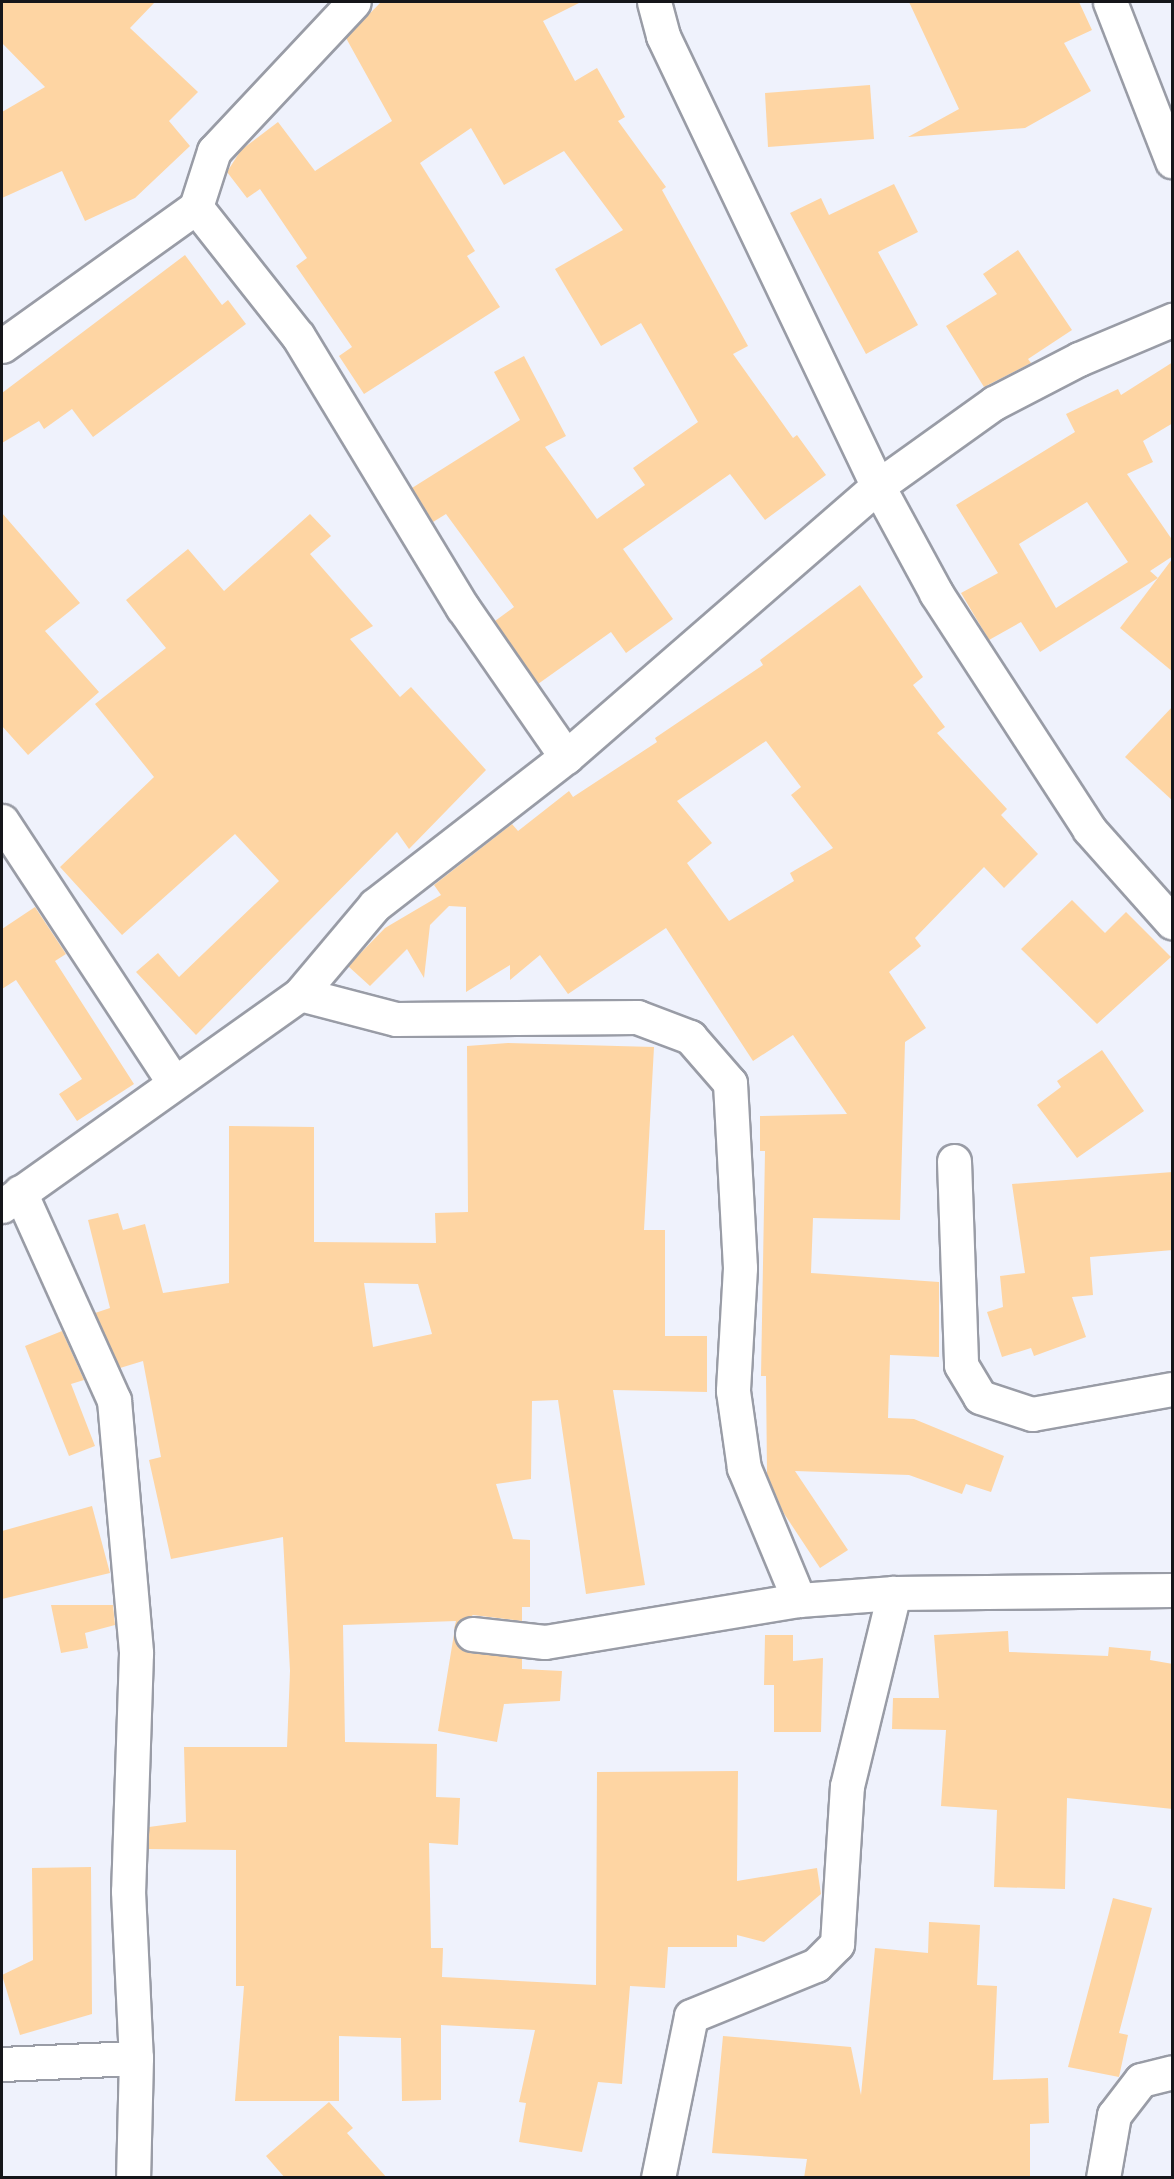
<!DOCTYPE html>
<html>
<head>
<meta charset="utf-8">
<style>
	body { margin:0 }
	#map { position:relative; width:1174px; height:2179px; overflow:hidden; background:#eff2fc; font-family:"DejaVu Sans",sans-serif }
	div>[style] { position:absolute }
	.building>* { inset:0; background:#fed5a3 }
	.roads { filter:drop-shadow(2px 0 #999ca6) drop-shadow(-2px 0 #999ca6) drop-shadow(0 2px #999ca6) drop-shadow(0 -2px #999ca6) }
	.minor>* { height:33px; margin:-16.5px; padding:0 16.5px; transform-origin:16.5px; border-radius:16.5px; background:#fff }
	span { translate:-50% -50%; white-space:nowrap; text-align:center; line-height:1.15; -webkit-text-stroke:4.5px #fff; paint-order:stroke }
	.frame { position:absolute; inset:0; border:3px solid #15161a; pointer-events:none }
</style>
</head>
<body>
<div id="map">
	<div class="building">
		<div style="clip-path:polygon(2px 2px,155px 2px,130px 28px,198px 92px,169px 121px,190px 146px,135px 198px,85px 221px,62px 171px,2px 198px,2px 112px,45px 87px,2px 43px)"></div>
		<div style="clip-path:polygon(381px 2px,581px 2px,543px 21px,575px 81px,597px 68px,625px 117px,618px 121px,666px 187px,662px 190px,748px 346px,733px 354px,793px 438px,797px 435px,826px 475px,765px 520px,730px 474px,623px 549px,673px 619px,626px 653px,611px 632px,538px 684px,495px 621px,514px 607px,446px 514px,433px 522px,412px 488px,520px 420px,494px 372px,524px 356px,566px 436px,545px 447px,597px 519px,645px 485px,633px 468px,698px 422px,641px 323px,601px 346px,555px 269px,623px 230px,564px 151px,504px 185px,471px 128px,420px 163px,475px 251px,467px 256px,500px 307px,364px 394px,339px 356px,352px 347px,296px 266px,307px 258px,260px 189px,247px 198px,227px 172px,241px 150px,278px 122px,315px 171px,392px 121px,346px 38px)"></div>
		<div style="clip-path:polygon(909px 2px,1079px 2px,1092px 30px,1064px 43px,1091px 91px,1025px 128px,908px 137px,959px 109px)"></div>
		<div style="clip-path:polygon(870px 85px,874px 139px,768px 147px,765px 93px)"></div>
		<div style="clip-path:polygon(894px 184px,918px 232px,878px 252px,918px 325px,866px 354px,790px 213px,821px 198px,829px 215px)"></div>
		<div style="clip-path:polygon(1018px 250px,1072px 330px,1028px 359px,1031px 363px,984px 387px,946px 326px,997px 294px,983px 274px)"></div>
		<div style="clip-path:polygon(185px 255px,222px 305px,228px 300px,246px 324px,93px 437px,72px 409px,44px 429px,39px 421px,2px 443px,2px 393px)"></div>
		<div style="clip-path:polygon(evenodd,1173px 362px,1173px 423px,1143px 441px,1153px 462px,1127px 474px,1173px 541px,1173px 556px,1150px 571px,1158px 578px,1040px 652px,1021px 622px,989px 640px,961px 593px,998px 573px,956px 505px,1075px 432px,1066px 414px,1118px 389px,1121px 395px,1173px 362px,1087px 502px,1128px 562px,1056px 608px,1019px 544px,1087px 502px)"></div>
		<div style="clip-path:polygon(2px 513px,80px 603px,45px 631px,99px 692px,28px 755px,2px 726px)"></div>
		<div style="clip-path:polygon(310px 514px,331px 536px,310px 554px,373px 626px,350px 639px,400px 697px,411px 687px,486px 770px,409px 849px,397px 832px,196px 1035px,136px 972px,158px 953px,179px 977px,279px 881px,235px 834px,122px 935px,60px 867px,154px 777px,95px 704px,166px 648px,126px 600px,188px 549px,224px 591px)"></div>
		<div style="clip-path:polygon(1173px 558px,1173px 672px,1120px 628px)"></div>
		<div style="clip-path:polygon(evenodd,860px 585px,923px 677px,913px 685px,945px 727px,937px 733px,1007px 809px,1001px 815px,1038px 854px,1004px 888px,984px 867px,915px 938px,921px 946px,889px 972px,926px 1028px,905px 1042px,900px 1220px,813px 1218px,811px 1273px,939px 1282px,939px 1357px,890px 1355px,888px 1418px,914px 1419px,1004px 1456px,991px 1492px,966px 1484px,962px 1494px,909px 1475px,795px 1471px,848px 1550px,820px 1568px,783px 1512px,767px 1474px,766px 1376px,761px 1376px,765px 1151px,760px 1151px,760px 1116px,847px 1114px,793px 1035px,753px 1061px,666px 928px,568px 994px,540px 955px,510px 980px,510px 965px,466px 992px,466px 907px,449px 906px,430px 925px,424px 978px,407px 949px,370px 986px,348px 966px,385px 928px,441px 895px,434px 885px,512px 824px,518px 831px,569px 791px,573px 797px,657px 742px,655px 738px,763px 665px,760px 660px,860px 585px,766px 741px,801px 787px,791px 795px,833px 848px,790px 873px,794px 881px,729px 921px,687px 863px,712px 843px,677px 801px,766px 741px)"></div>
		<div style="clip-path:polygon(1173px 706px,1173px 801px,1125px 757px)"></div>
		<div style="clip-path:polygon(1072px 900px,1105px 933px,1126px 912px,1171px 957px,1097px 1024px,1021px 949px)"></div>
		<div style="clip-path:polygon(35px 907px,66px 954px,55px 961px,134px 1084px,77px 1121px,59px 1094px,82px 1079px,16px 980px,2px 989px,2px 929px)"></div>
		<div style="clip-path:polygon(evenodd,508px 1043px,654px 1047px,644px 1230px,665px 1230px,665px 1336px,707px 1336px,707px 1392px,613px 1390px,645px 1585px,586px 1594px,558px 1400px,532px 1401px,531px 1479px,496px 1484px,513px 1539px,530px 1540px,530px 1607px,522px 1607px,522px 1621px,473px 1615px,454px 1629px,456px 1621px,343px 1625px,345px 1742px,437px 1744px,436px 1797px,460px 1798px,458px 1845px,429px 1843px,431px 1948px,443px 1948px,442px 1977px,596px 1985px,597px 1772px,738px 1771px,737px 1881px,817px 1868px,821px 1894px,764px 1942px,737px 1935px,737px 1947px,668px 1947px,665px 1988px,630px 1986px,622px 2084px,598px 2082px,582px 2152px,519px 2142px,526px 2103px,519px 2102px,535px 2030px,441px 2025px,441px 2100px,402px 2101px,401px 2038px,339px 2036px,339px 2101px,235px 2101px,244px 1986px,236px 1986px,236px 1850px,148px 1849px,149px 1827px,186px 1822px,184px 1747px,287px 1747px,290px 1671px,283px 1537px,171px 1559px,149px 1460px,161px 1457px,143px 1361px,120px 1368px,95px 1313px,110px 1308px,88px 1220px,118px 1213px,123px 1230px,145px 1224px,163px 1293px,229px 1283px,229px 1126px,314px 1127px,314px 1242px,436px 1243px,435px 1213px,468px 1212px,467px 1046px,508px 1043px,364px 1283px,418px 1284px,432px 1334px,373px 1347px,364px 1283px)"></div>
		<div style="clip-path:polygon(1102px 1050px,1144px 1111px,1077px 1158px,1037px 1105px,1061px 1087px,1057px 1081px)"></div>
		<div style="clip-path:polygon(1173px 1172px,1173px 1250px,1090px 1257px,1093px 1295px,1072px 1297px,1086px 1337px,1034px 1356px,1031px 1348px,1002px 1357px,987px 1312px,1003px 1307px,1000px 1276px,1025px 1273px,1012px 1184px)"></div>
		<div style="clip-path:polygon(62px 1331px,84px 1380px,71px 1384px,95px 1446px,69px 1456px,25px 1346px)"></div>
		<div style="clip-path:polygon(92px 1506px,110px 1573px,2px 1599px,2px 1531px)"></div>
		<div style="clip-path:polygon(51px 1605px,113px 1605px,115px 1625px,85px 1633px,88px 1648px,61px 1653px)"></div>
		<div style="clip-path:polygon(1008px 1631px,1009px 1652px,1108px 1656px,1109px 1647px,1151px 1651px,1150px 1660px,1173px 1664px,1173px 1809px,1067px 1798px,1065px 1889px,994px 1887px,997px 1810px,941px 1806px,946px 1730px,892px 1729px,893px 1698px,939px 1698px,934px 1635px)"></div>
		<div style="clip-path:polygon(454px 1634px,460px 1649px,469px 1653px,522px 1658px,522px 1669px,562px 1671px,560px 1701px,504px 1704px,497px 1742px,438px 1731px)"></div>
		<div style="clip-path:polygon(765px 1635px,793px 1635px,793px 1661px,823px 1658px,821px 1732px,774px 1732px,774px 1685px,764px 1685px)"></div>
		<div style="clip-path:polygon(91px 1867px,92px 2014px,20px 2035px,2px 1975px,33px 1960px,32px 1868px)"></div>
		<div style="clip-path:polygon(1113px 1898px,1152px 1908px,1119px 2033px,1128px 2035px,1119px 2077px,1068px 2067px)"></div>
		<div style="clip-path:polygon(929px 1922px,980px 1925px,977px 1985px,997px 1986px,993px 2080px,1048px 2078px,1049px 2123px,1030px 2124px,1030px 2178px,804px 2178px,807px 2159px,712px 2153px,723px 2036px,851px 2047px,861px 2095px,875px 1948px,928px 1953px)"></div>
		<div style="clip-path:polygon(329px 2102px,353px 2128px,347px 2133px,387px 2178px,285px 2178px,266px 2156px)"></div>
	</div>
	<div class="roads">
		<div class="minor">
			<div style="left:654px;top:2px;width:35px;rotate:75deg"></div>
			<div style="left:663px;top:36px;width:499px;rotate:64.5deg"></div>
			<div style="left:878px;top:486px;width:122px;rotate:61.5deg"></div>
			<div style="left:936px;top:593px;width:281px;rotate:57deg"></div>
			<div style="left:1089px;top:829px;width:125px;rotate:48.3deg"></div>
			<div style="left:1110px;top:2px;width:171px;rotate:68.7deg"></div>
			<div style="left:196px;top:207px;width:164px;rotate:51.7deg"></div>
			<div style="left:298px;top:336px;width:318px;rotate:58.8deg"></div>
			<div style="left:463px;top:608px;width:181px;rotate:55.3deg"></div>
			<div style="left:2px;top:346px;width:239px;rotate:-35.6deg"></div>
			<div style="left:196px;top:207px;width:59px;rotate:-72.2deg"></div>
			<div style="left:214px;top:151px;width:204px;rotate:-46.8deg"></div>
			<div style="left:2px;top:821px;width:313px;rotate:56.7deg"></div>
			<div style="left:300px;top:994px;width:99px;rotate:14.6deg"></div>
			<div style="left:396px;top:1019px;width:241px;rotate:-0.5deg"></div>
			<div style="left:637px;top:1017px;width:57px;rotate:20.7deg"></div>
			<div style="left:690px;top:1037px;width:61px;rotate:49deg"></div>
			<div style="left:730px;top:1083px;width:185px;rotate:86.9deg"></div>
			<div style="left:740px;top:1268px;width:123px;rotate:93.3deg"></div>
			<div style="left:733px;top:1391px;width:78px;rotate:81.9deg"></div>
			<div style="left:744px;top:1468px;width:143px;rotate:67.4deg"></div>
			<div style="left:799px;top:1600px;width:95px;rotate:-4.2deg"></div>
			<div style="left:894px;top:1593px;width:278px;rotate:-0.6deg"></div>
			<div style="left:954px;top:1161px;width:204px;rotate:88deg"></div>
			<div style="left:961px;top:1365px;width:37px;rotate:59deg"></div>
			<div style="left:980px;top:1397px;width:55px;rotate:18.1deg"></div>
			<div style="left:1032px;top:1414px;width:142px;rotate:-10.1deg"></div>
			<div style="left:20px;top:1192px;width:228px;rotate:65.7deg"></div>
			<div style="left:114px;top:1400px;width:254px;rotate:85deg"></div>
			<div style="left:136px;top:1653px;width:238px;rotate:91.9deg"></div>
			<div style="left:128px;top:1891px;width:167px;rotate:87.3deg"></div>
			<div style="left:136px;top:2058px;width:120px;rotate:91.4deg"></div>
			<div style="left:2px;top:1206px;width:366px;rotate:-35.4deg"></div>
			<div style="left:300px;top:994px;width:116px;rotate:-49.9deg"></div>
			<div style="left:375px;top:905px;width:242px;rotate:-37.8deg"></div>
			<div style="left:566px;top:757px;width:413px;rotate:-41deg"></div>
			<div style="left:878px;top:486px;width:143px;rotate:-35.6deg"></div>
			<div style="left:994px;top:403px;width:96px;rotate:-27.4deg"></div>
			<div style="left:1079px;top:359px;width:101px;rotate:-22.8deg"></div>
			<div style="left:472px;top:1634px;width:73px;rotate:6.3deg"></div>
			<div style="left:545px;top:1642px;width:257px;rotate:-9.4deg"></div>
			<div style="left:2px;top:2064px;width:134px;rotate:-2.6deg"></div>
			<div style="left:658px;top:2178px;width:165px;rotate:-78.5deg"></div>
			<div style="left:691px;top:2016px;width:135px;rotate:-22.2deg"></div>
			<div style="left:816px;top:1965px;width:30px;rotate:-45deg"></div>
			<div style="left:837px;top:1944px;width:158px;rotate:-86.4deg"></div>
			<div style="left:847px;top:1786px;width:199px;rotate:-76.3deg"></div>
			<div style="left:1103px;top:2178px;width:64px;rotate:-80.1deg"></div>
			<div style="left:1114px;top:2115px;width:44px;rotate:-52.4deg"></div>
			<div style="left:1141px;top:2080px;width:32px;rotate:-14deg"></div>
		</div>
	</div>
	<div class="frame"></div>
</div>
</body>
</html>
